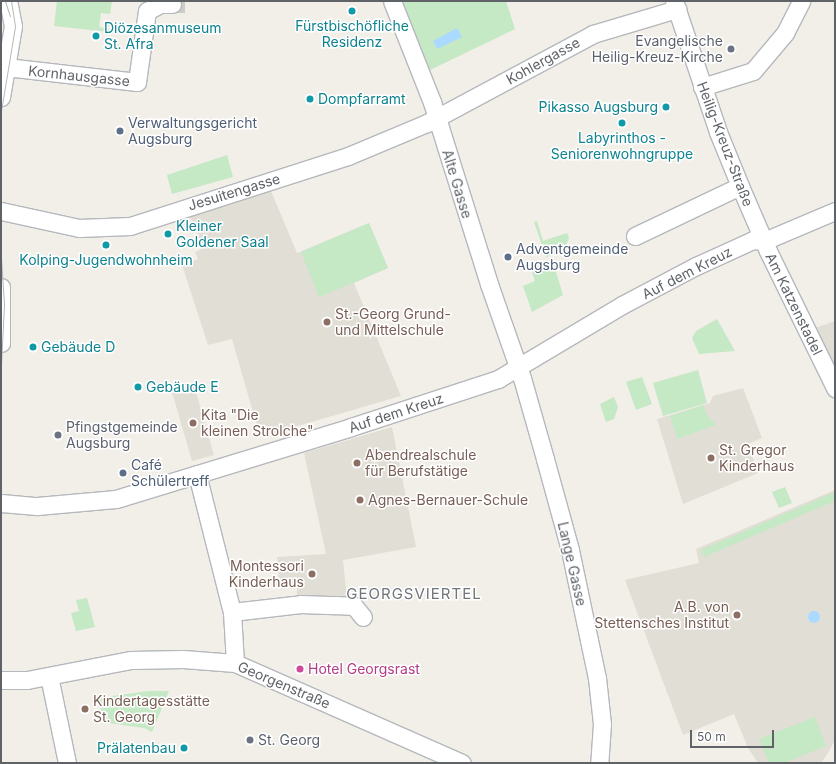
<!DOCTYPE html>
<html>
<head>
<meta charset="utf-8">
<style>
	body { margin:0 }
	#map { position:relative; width:836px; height:764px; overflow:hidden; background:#f1efe8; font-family:Inter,sans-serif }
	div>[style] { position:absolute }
	.education>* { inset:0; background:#e1ded6 }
	.green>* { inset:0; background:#c5e8c5 }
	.water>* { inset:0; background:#aadaff }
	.round { border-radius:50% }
	.minor-tunnel>* { height:17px; margin-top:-8.5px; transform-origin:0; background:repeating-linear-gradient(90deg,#ccccc8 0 17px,transparent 0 25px) }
	.roads { filter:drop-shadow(1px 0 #b5b8bc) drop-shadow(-1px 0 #b5b8bc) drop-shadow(0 1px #b5b8bc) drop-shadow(0 -1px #b5b8bc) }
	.minor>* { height:17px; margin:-8.5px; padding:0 8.5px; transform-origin:8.5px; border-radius:8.5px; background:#fff }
	.tram>* { height:1px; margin:-0.5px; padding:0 0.5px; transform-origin:0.5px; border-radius:0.5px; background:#b6b7b8 }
	.dots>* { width:11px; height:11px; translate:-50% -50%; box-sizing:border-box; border:2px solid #fff; border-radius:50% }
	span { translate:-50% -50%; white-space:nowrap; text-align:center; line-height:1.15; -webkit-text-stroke:3px #fff; paint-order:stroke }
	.culture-label { font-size:14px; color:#0d838f }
	.left { translate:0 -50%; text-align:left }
	.right { translate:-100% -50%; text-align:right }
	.worship-label { font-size:14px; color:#5b616d }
	.street-label { font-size:14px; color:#5f6368 }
	.service-label { font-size:14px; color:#4e5e75 }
	.education-label { font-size:14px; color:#785e54 }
	.hotel-label { font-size:14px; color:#b23c85 }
	.neighbourhood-label { font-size:15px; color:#70757a; letter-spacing:1px }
	.frame { position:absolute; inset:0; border:2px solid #5f6368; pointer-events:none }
	.scale { position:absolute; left:690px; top:730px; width:84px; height:18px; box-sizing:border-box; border:2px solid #5f6368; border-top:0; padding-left:5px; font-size:12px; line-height:14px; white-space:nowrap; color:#5f6368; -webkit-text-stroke:3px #fff; paint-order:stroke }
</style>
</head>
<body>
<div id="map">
	<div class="education">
		<div style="clip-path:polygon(271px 191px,297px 253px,369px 223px,388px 268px,354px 283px,401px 396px,260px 437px,232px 339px,208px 345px,182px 265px,198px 259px,195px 252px,204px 248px,190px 217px)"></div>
		<div style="clip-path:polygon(835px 321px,835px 376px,815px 328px)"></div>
		<div style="clip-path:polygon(194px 385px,214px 455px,192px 461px,172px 392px)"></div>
		<div style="clip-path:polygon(743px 388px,762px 438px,748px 444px,758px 473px,683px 504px,657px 419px,710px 403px,713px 396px)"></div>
		<div style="clip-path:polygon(392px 427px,416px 547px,343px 560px,347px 600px,297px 598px,297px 588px,280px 589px,277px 557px,326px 554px,304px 453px)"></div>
		<div style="clip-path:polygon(835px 490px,835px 740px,828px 753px,821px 763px,758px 763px,748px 748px,734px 714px,683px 735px,625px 580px,699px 563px,696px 549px)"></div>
	</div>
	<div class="green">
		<div style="clip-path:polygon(57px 1px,112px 1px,110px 14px,101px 13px,99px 27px,109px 29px,109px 32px,54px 26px)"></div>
		<div style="clip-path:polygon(400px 1px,506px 1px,515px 29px,430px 70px)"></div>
		<div style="clip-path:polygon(227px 155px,233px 177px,172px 194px,167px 175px)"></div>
		<div style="clip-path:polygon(537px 221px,543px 241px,567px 233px,569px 238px,563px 252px,546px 257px,534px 222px)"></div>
		<div style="clip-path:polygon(369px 223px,388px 268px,319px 297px,301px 252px)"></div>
		<div style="clip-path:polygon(553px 262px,563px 295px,532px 312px,523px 286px,535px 281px,531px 269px)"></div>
		<div style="clip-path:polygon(717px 319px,735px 351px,699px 354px,692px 338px,696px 331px)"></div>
		<div style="clip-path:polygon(698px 370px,707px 403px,663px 416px,653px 383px)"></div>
		<div style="clip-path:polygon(642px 377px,652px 404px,636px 410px,626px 382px)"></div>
		<div style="clip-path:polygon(614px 397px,618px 407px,614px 419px,606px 422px,600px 404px)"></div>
		<div style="clip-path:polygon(703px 405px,707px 415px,716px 425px,677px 439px,670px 416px)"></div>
		<div style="clip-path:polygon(785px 487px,792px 503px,779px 508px,772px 492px)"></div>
		<div style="clip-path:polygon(835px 492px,835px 501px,704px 557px,701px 550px)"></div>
		<div style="clip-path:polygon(87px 598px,95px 627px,76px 631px,71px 613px,79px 611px,76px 600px)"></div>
		<div style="clip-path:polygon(148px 691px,169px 691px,152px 732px,144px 728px,109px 723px,107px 713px,101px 711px,98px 698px)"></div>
		<div style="clip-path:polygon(815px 717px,826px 746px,784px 763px,769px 763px,759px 739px)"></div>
	</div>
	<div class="water">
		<div style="clip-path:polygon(457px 28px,462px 37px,437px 49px,433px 41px)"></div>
		<div class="round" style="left:808px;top:611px;width:12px;height:12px"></div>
	</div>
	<div class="minor-tunnel">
		<div style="left:172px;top:4px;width:13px"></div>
	</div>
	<div class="roads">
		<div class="minor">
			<div style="left:392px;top:1px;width:109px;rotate:68.4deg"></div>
			<div style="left:432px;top:102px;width:191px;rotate:72.6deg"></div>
			<div style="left:489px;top:284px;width:100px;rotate:70.7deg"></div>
			<div style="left:522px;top:378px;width:84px;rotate:74.1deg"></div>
			<div style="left:545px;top:459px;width:94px;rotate:74.6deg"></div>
			<div style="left:570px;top:550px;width:131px;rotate:78.1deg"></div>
			<div style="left:597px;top:678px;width:46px;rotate:83.8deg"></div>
			<div style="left:602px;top:724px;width:39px;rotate:94deg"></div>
			<div style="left:674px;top:1px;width:138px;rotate:71.4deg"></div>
			<div style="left:718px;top:132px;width:58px;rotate:67.8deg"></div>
			<div style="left:740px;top:186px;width:71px;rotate:66.7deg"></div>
			<div style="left:768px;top:251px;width:153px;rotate:63.9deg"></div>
			<div style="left:6px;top:67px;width:132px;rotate:6.5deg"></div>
			<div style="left:137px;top:82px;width:72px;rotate:-82deg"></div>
			<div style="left:147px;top:11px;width:15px;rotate:-28deg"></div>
			<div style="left:160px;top:4px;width:12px"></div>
			<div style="left:702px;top:87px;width:53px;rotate:-17.4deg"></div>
			<div style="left:753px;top:71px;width:50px;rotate:-49.9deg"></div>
			<div style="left:785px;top:33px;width:36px;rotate:-63deg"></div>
			<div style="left:1px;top:97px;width:72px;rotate:-80.4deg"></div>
			<div style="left:13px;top:26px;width:25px;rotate:-101deg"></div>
			<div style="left:1px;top:211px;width:80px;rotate:12.3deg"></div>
			<div style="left:79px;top:228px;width:51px;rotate:-2.2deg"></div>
			<div style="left:130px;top:226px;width:229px;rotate:-17.8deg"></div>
			<div style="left:348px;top:156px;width:86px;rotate:-22.7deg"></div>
			<div style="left:427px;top:123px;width:188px;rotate:-28.2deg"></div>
			<div style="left:593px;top:34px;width:88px;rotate:-16.6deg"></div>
			<div style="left:635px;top:236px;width:116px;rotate:-25.5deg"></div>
			<div style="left:1px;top:287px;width:56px;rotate:90deg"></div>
			<div style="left:197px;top:474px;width:142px;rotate:75.8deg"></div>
			<div style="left:232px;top:612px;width:51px;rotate:86.6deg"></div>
			<div style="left:1px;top:503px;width:36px;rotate:5deg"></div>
			<div style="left:37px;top:506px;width:79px;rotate:-5.1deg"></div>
			<div style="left:116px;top:499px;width:246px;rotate:-17deg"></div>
			<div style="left:351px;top:427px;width:155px;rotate:-18.1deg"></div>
			<div style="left:498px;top:379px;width:144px;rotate:-30.8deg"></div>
			<div style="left:622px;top:305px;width:84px;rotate:-27.8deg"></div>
			<div style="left:696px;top:266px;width:63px;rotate:-24.5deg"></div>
			<div style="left:753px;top:240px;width:11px;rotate:5deg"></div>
			<div style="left:764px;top:241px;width:77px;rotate:-22.9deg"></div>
			<div style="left:232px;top:612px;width:69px;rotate:-6.6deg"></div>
			<div style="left:301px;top:604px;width:34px;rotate:2deg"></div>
			<div style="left:335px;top:605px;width:19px;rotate:3deg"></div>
			<div style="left:354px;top:606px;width:14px;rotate:51deg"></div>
			<div style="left:49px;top:676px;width:89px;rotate:78.3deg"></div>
			<div style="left:1px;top:680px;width:26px"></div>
			<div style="left:27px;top:680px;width:106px;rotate:-10.9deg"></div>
			<div style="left:131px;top:660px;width:52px;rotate:-1.1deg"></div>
			<div style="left:183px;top:659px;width:52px;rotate:4.4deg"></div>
			<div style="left:235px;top:663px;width:248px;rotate:23.8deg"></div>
		</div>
	</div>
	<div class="tram">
		<div style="left:5px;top:1px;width:16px;rotate:72deg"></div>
		<div style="left:1px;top:111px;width:86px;rotate:-80.6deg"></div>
		<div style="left:15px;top:26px;width:25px;rotate:-99deg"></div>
		<div style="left:1px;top:258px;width:47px;rotate:86.3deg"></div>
		<div style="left:4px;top:305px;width:59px;rotate:92.9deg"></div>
	</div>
	<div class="dots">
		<div style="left:352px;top:11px;background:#0f9aa8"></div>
		<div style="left:96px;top:36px;background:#0f9aa8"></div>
		<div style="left:731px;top:49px;background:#6b7280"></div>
		<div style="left:310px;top:99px;background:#0f9aa8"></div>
		<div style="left:666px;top:107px;background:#0f9aa8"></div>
		<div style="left:622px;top:123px;background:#0f9aa8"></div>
		<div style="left:120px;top:131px;background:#5c6f8a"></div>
		<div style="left:168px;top:234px;background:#0f9aa8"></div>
		<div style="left:106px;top:245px;background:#0f9aa8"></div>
		<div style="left:508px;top:257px;background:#5c6f8a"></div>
		<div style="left:327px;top:322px;background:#8d6e63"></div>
		<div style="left:33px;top:347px;background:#0f9aa8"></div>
		<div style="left:138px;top:387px;background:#0f9aa8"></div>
		<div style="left:193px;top:423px;background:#8d6e63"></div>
		<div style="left:58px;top:435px;background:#6b7280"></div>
		<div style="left:711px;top:458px;background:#8d6e63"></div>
		<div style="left:357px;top:463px;background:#8d6e63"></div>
		<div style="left:123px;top:473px;background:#5c6f8a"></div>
		<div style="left:360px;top:500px;background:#8d6e63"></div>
		<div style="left:312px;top:574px;background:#8d6e63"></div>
		<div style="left:737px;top:615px;background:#8d6e63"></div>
		<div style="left:300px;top:669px;background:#d1479c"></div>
		<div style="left:85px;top:709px;background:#8d6e63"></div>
		<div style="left:250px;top:740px;background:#6b7280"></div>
		<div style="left:184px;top:748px;background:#0f9aa8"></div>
	</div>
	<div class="culture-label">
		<span style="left:352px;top:34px">Fürstbischöfliche<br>Residenz</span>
		<span class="left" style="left:104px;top:36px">Diözesanmuseum<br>St. Afra</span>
		<span class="left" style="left:318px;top:99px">Dompfarramt</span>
		<span class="right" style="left:658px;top:107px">Pikasso Augsburg</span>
		<span style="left:622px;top:146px">Labyrinthos -<br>Seniorenwohngruppe</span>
		<span class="left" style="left:176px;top:234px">Kleiner<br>Goldener Saal</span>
		<span style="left:106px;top:260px">Kolping-Jugendwohnheim</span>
		<span class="left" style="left:41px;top:347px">Gebäude D</span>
		<span class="left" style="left:146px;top:387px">Gebäude E</span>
		<span class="right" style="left:176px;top:748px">Prälatenbau</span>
	</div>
	<div class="worship-label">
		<span class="right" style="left:723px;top:49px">Evangelische<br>Heilig-Kreuz-Kirche</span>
		<span class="left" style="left:66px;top:435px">Pfingstgemeinde<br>Augsburg</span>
		<span class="left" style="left:258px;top:740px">St. Georg</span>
	</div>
	<div class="street-label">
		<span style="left:543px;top:61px;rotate:-29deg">Kohlergasse</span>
		<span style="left:79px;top:76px;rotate:6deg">Kornhausgasse</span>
		<span style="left:725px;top:144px;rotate:69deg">Heilig-Kreuz-Straße</span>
		<span style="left:457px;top:184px;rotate:73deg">Alte Gasse</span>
		<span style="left:234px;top:192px;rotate:-17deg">Jesuitengasse</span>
		<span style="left:687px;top:273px;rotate:-27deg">Auf dem Kreuz</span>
		<span style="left:794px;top:304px;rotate:64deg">Am Katzenstadel</span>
		<span style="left:396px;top:413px;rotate:-18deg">Auf dem Kreuz</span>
		<span style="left:572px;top:564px;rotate:77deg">Lange Gasse</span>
		<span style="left:284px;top:685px;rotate:23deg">Georgenstraße</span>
	</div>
	<div class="service-label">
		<span class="left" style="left:128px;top:131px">Verwaltungsgericht<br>Augsburg</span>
		<span class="left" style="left:516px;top:257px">Adventgemeinde<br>Augsburg</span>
		<span class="left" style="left:131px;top:473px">Café<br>Schülertreff</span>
	</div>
	<div class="education-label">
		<span class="left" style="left:335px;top:322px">St.-Georg Grund-<br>und Mittelschule</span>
		<span class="left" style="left:201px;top:423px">Kita "Die<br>kleinen Strolche"</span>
		<span class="left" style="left:719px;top:458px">St. Gregor<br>Kinderhaus</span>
		<span class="left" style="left:365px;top:463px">Abendrealschule<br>für Berufstätige</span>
		<span class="left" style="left:368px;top:500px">Agnes-Bernauer-Schule</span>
		<span class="right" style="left:304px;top:574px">Montessori<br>Kinderhaus</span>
		<span class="right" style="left:729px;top:615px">A.B. von<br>Stettensches Institut</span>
		<span class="left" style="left:93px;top:709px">Kindertagesstätte<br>St. Georg</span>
	</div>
	<div class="hotel-label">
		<span class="left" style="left:308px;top:669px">Hotel Georgsrast</span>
	</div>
	<div class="neighbourhood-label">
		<span style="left:414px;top:594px">GEORGSVIERTEL</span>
	</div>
	<div class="frame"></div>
	<div class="scale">50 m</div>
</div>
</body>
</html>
